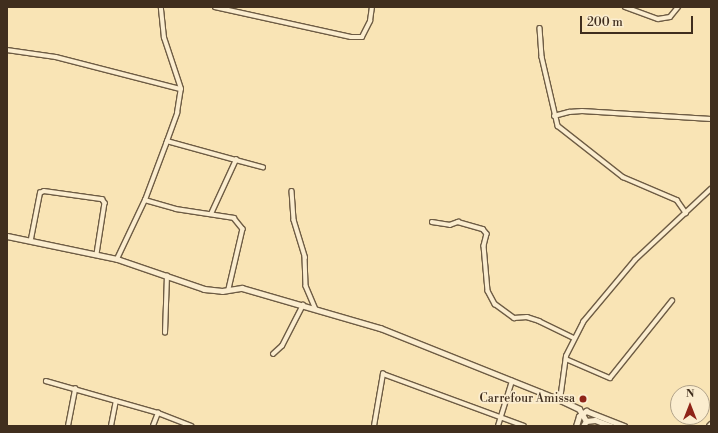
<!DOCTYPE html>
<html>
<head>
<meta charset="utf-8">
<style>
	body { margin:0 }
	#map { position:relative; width:718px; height:433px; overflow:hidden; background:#f9e4b5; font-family:"Libre Bodoni",serif }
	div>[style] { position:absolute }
	.roads { filter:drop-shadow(1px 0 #6e5c44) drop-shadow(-1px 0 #6e5c44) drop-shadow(0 1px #6e5c44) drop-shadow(0 -1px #6e5c44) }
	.street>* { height:3.5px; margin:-1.75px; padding:0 1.75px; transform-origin:1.75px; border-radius:1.75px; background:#fbedcf }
	.secondary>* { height:5px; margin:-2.5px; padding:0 2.5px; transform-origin:2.5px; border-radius:2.5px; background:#fbedcf }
	.dots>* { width:11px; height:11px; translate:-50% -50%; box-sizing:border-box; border:2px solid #fbedcf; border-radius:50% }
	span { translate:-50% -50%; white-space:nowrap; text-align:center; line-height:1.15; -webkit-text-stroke:3.5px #fbedcf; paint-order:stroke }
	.poi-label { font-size:12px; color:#402e1e }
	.right { translate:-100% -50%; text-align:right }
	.frame { position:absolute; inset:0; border:8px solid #402e1e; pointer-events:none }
	.north { position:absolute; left:670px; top:385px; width:40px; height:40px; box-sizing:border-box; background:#fbedcf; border:1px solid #b0a188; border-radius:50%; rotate:0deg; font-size:11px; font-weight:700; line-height:16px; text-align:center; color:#402e1e }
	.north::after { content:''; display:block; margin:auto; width:14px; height:18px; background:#8f2418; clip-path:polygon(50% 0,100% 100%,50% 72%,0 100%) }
	.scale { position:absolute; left:580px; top:16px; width:113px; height:18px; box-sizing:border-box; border:2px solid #402e1e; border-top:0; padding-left:5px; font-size:12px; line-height:14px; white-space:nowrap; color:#402e1e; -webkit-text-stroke:3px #fbedcf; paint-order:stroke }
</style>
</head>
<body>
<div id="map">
	<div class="roads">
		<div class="street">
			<div style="left:215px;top:7px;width:139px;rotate:12.4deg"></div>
			<div style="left:351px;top:37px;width:11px"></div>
			<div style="left:362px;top:37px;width:18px;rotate:-63deg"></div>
			<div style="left:370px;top:21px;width:14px;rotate:-82deg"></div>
			<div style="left:625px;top:7px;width:35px;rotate:20deg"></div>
			<div style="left:658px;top:19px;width:12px;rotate:-9deg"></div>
			<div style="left:670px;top:17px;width:13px;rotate:-51deg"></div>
			<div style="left:540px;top:28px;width:29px;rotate:86deg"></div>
			<div style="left:542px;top:57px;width:71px;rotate:76.9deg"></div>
			<div style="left:558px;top:126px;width:83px;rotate:38.1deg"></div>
			<div style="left:623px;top:177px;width:59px;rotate:23.1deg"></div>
			<div style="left:677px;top:200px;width:16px;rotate:55deg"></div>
			<div style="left:7px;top:50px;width:49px;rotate:8.1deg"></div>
			<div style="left:56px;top:57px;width:129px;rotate:14.4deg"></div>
			<div style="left:554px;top:116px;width:16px;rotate:-15deg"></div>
			<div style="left:569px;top:112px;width:13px;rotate:-4deg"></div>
			<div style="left:582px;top:111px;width:129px;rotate:3.5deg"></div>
			<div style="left:167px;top:141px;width:72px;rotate:15.4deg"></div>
			<div style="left:292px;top:191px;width:29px;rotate:86deg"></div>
			<div style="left:294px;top:220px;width:39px;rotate:73deg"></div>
			<div style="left:305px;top:257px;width:29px;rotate:88deg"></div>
			<div style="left:306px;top:286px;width:25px;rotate:67deg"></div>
			<div style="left:145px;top:200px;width:32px;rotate:16deg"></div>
			<div style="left:176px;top:209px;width:59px;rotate:8.8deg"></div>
			<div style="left:234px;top:218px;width:14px;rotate:51deg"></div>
			<div style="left:243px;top:229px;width:62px;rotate:103.1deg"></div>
			<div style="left:211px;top:214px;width:60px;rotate:-65.2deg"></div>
			<div style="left:236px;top:160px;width:28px;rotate:15deg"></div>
			<div style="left:432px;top:222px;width:18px;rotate:9deg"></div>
			<div style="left:450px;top:225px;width:9px;rotate:-21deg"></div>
			<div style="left:458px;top:222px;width:26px;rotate:16deg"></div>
			<div style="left:483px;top:229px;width:6px;rotate:51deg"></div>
			<div style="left:487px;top:234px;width:12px;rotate:104deg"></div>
			<div style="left:484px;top:246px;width:45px;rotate:84.9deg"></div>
			<div style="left:488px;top:291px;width:15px;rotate:62deg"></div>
			<div style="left:495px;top:304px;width:24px;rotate:36deg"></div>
			<div style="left:514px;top:318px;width:13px;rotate:-4deg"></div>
			<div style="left:527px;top:317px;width:13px;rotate:18deg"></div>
			<div style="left:539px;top:321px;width:39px;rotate:26deg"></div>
			<div style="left:31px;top:239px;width:47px;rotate:-78.9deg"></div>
			<div style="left:40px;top:193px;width:4px;rotate:-27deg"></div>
			<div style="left:44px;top:191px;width:59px;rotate:7.9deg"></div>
			<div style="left:102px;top:199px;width:5px;rotate:53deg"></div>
			<div style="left:105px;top:203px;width:52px;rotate:98.9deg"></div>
			<div style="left:117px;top:259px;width:65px;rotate:-64.6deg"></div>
			<div style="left:145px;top:200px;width:60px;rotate:-69.4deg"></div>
			<div style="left:166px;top:144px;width:33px;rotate:-70deg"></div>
			<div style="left:177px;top:113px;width:24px;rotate:-81deg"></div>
			<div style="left:181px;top:89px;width:54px;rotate:-108.4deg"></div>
			<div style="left:164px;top:38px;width:31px;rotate:-96deg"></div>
			<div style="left:165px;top:333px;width:57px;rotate:-88deg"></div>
			<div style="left:273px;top:354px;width:12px;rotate:-42deg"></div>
			<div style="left:282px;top:346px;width:46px;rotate:-62.9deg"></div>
			<div style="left:566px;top:359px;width:48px;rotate:23.4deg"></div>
			<div style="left:610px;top:378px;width:99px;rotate:-51.2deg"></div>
			<div style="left:46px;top:381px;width:116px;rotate:15.9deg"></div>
			<div style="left:158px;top:413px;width:36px;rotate:21deg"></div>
			<div style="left:560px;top:400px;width:44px;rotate:-82.2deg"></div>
			<div style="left:566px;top:356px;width:38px;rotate:-63deg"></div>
			<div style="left:583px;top:322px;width:81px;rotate:-50deg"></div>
			<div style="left:635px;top:260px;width:104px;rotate:-43.1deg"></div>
			<div style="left:68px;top:426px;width:38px;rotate:-79deg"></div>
			<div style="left:111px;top:426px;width:25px;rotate:-79deg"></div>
			<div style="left:153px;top:426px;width:14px;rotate:-69deg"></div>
			<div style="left:374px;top:426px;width:53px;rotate:-80.2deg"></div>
			<div style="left:383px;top:374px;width:150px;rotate:20.2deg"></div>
			<div style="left:498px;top:426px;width:47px;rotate:-72.7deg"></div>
			<div style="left:709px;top:426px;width:3px;rotate:-45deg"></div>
		</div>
		<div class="secondary">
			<div style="left:7px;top:236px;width:112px;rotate:11.8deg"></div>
			<div style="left:117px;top:259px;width:92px;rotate:19deg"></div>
			<div style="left:204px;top:289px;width:18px;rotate:6deg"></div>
			<div style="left:222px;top:291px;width:20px;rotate:-9deg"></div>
			<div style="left:242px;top:288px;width:144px;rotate:16.2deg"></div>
			<div style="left:380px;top:328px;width:194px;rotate:21.8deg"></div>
			<div style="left:560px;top:400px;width:21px;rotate:25deg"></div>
			<div style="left:579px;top:409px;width:14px;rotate:60deg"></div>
			<div style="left:576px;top:426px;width:10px;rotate:-73deg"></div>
			<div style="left:579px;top:416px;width:9px;rotate:-36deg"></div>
			<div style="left:586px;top:411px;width:41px;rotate:21.5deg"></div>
			<div style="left:583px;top:426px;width:6px;rotate:-59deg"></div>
			<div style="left:586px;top:421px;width:9px;rotate:-6deg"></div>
			<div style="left:595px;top:420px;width:17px;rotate:21deg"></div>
		</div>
	</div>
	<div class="dots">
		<div style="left:583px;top:399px;background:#8f2418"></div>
	</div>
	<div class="poi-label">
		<span class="right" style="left:575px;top:399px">Carrefour Amissa</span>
	</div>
	<div class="frame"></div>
	<div class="north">N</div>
	<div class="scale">200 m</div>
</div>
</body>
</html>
